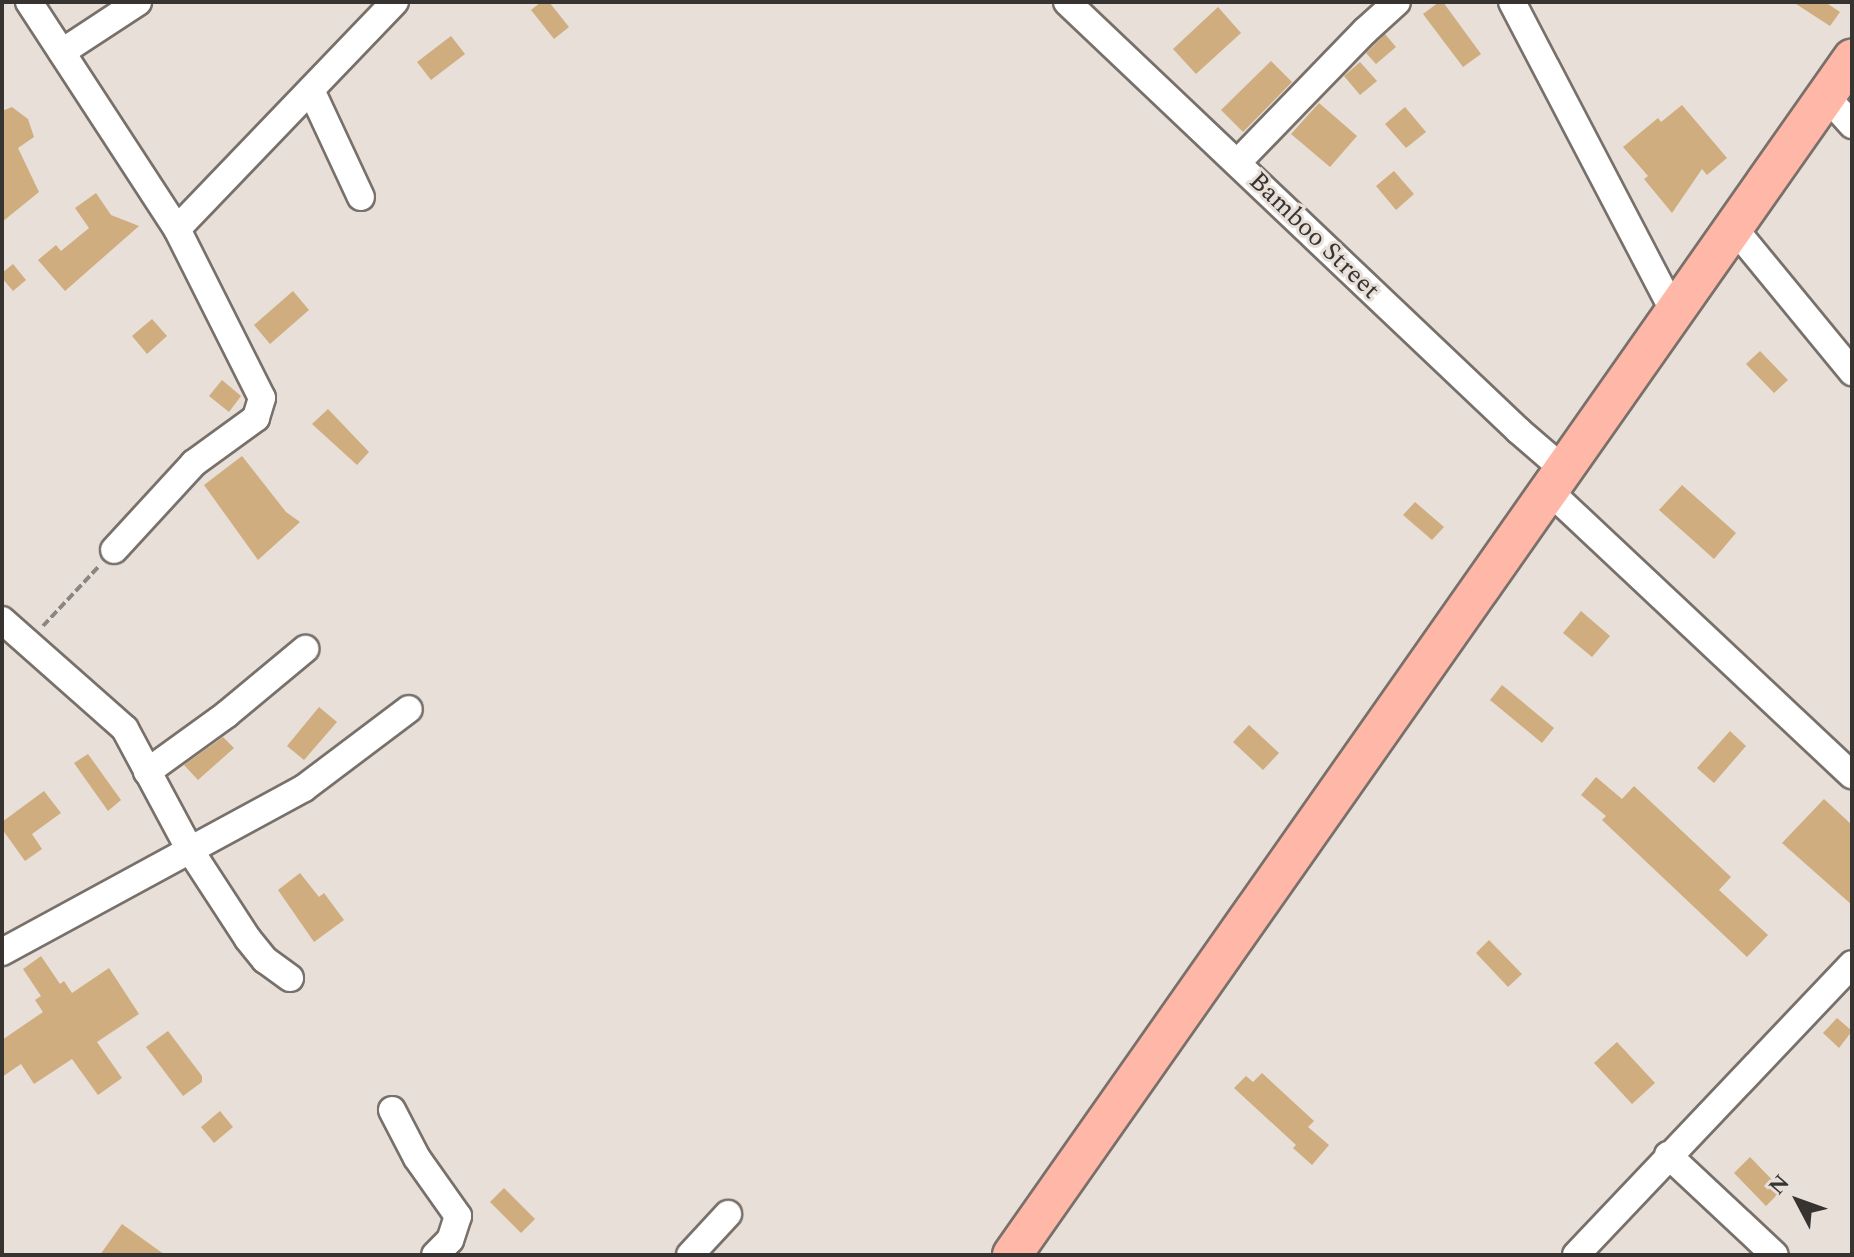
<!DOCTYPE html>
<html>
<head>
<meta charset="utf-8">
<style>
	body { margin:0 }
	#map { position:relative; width:1854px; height:1257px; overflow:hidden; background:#e7dfd8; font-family:Spectral,serif }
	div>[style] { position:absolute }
	.building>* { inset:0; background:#cfad7f }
	.path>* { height:4px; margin-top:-2px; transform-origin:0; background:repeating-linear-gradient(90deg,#8b8681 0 8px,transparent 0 12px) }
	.roads { filter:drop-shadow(2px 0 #78706a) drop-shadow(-2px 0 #78706a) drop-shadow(0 2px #78706a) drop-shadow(0 -2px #78706a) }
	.minor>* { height:26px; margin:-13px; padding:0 13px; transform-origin:13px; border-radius:13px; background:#fff }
	.highway>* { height:38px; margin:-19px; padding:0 19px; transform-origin:19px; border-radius:19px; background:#ffb7a7 }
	span { translate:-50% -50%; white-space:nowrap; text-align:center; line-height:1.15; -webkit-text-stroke:6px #e7dfd8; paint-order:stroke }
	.street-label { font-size:26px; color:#363330 }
	.frame { position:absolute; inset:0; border:4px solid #363330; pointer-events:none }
	.north { position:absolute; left:1758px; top:1161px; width:80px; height:80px; -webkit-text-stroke:6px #e7dfd8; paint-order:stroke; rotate:311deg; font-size:22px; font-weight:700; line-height:32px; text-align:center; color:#363330 }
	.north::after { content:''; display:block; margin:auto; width:28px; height:36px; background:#363330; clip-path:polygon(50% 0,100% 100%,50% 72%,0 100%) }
</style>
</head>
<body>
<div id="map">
	<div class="building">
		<div style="clip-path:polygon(541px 2px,549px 2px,569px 27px,554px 39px,531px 10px)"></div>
		<div style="clip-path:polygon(1439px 2px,1443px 2px,1481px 54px,1463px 67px,1423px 14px)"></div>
		<div style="clip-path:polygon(1793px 2px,1825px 2px,1840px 12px,1830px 26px)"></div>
		<div style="clip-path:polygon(1218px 7px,1241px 33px,1196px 74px,1173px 49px)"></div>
		<div style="clip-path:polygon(1385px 34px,1396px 47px,1376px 64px,1366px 53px)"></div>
		<div style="clip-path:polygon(451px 36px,465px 54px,431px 80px,417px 62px)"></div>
		<div style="clip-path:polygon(1271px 61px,1292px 82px,1243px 132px,1221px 110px)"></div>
		<div style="clip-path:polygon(1360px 62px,1377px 81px,1360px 95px,1344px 76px)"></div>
		<div style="clip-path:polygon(1319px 103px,1357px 136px,1330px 167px,1291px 134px)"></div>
		<div style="clip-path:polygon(1682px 105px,1727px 158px,1707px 175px,1702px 169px,1672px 213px,1644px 179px,1648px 176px,1623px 147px,1658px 118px,1661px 122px)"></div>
		<div style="clip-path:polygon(12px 107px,28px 119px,34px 137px,18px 148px,39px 192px,2px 222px,2px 111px)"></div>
		<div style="clip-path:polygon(1405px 107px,1426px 132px,1406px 148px,1385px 124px)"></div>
		<div style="clip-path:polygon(1394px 171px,1414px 194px,1396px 210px,1376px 186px)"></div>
		<div style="clip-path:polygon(96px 193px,111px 215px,139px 226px,65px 291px,38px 260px,56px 245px,61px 251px,89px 228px,75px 208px)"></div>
		<div style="clip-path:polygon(13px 264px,26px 280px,13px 291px,2px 278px,2px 273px)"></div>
		<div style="clip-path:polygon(293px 291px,309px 310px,270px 344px,254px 325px)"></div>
		<div style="clip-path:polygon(152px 319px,167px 336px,147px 354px,132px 336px)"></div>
		<div style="clip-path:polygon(1760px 351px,1788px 380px,1774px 393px,1746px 364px)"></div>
		<div style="clip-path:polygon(222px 380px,241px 396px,229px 412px,209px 396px)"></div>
		<div style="clip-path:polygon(328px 409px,369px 452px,357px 465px,312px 424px)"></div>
		<div style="clip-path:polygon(242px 456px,286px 512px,300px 522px,258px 560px,204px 485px)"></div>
		<div style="clip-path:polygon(1682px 485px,1736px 533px,1714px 559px,1659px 510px)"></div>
		<div style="clip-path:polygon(1415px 502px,1444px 527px,1432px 540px,1403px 515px)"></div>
		<div style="clip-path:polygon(1581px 611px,1610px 636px,1592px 657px,1563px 633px)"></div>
		<div style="clip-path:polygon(1502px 685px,1554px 728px,1542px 743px,1490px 700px)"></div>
		<div style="clip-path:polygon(319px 707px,337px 722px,304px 760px,287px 746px)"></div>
		<div style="clip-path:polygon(1249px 725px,1279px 753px,1263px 770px,1233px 742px)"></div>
		<div style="clip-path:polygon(1730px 731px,1746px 746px,1714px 783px,1697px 768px)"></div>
		<div style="clip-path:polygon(223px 737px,234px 748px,198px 780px,184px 765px)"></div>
		<div style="clip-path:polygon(88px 754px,121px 800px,108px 811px,74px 763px)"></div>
		<div style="clip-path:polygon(1596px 777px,1622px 799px,1634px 786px,1731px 877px,1719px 890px,1768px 935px,1747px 957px,1602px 820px,1606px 816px,1581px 795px)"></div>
		<div style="clip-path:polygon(44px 791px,61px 813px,32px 834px,42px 849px,25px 861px,2px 829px,2px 822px)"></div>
		<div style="clip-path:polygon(1824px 799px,1852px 825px,1852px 905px,1782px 843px)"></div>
		<div style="clip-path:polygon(300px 873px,319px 897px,324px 893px,344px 920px,314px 942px,278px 890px)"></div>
		<div style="clip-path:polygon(1489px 940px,1522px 974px,1508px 987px,1476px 953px)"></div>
		<div style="clip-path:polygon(41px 956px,60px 984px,64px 981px,72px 993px,109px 968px,139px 1014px,97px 1042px,122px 1078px,98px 1095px,72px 1059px,34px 1084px,21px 1064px,2px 1077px,2px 1040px,43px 1012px,35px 1000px,41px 996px,23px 969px)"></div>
		<div style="clip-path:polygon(1837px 1018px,1852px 1031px,1839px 1048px,1823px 1033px)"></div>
		<div style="clip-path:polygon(168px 1031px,202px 1076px,202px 1082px,183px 1096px,146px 1047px)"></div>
		<div style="clip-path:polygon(1617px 1042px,1655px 1083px,1632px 1104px,1594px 1063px)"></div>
		<div style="clip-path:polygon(1262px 1073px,1314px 1121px,1308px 1127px,1329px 1145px,1312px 1165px,1293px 1148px,1296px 1145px,1234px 1088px,1246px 1076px,1253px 1082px)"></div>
		<div style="clip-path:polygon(220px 1111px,233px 1127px,214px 1143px,201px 1127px)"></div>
		<div style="clip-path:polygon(1750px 1157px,1782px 1190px,1766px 1206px,1734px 1173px)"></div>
		<div style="clip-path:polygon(504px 1188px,535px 1219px,521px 1233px,490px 1202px)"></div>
		<div style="clip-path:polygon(122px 1224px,165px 1255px,100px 1255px)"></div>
	</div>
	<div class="path">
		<div style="left:43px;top:626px;width:83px;rotate:-46.9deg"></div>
	</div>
	<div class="roads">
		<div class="minor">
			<div style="left:29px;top:2px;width:271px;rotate:56.9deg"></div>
			<div style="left:177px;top:229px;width:189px;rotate:63.3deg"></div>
			<div style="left:262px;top:398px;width:21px;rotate:107deg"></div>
			<div style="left:256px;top:418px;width:77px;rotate:144deg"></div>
			<div style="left:194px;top:463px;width:118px;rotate:132.6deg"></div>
			<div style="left:1067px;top:2px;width:623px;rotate:43.5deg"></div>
			<div style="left:1519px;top:431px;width:58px;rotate:40.8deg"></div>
			<div style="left:1512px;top:2px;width:348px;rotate:62.4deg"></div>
			<div style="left:62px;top:52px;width:91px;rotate:-33.3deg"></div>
			<div style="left:311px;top:90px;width:118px;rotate:65deg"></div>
			<div style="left:1826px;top:96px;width:39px;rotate:48deg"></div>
			<div style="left:1237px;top:163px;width:184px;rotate:-45.9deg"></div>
			<div style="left:1365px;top:31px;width:43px;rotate:-42.2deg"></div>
			<div style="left:1733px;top:227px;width:188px;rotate:50.6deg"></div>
			<div style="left:177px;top:229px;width:315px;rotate:-46.2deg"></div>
			<div style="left:1547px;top:489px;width:418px;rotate:43.2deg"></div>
			<div style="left:2px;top:620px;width:164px;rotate:41.5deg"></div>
			<div style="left:125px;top:729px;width:137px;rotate:61.8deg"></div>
			<div style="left:190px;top:850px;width:214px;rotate:151.5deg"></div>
			<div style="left:147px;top:772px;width:99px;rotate:-35.9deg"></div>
			<div style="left:227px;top:714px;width:102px;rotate:-39.8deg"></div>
			<div style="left:290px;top:978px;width:31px;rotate:-144deg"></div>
			<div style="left:265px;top:960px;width:27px;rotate:-129deg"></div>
			<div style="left:248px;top:939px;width:106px;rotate:-123.1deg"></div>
			<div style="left:190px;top:850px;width:130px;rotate:-28.5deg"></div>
			<div style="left:304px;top:788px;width:131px;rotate:-37deg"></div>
			<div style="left:392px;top:1110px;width:54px;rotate:62.5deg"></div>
			<div style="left:417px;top:1158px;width:71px;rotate:54.7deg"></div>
			<div style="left:458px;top:1216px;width:25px;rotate:108deg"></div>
			<div style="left:450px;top:1240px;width:21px;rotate:135deg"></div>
			<div style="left:1668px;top:1155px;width:146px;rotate:43.1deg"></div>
			<div style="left:690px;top:1255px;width:56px;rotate:-47.2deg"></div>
			<div style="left:1576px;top:1255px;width:401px;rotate:-46.5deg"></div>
		</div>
		<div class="highway">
			<div style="left:1012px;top:1255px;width:1462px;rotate:-54.92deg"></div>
		</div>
	</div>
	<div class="street-label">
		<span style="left:1314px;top:236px;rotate:44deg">Bamboo Street</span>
	</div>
	<div class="frame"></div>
	<div class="north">N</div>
</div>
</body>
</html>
